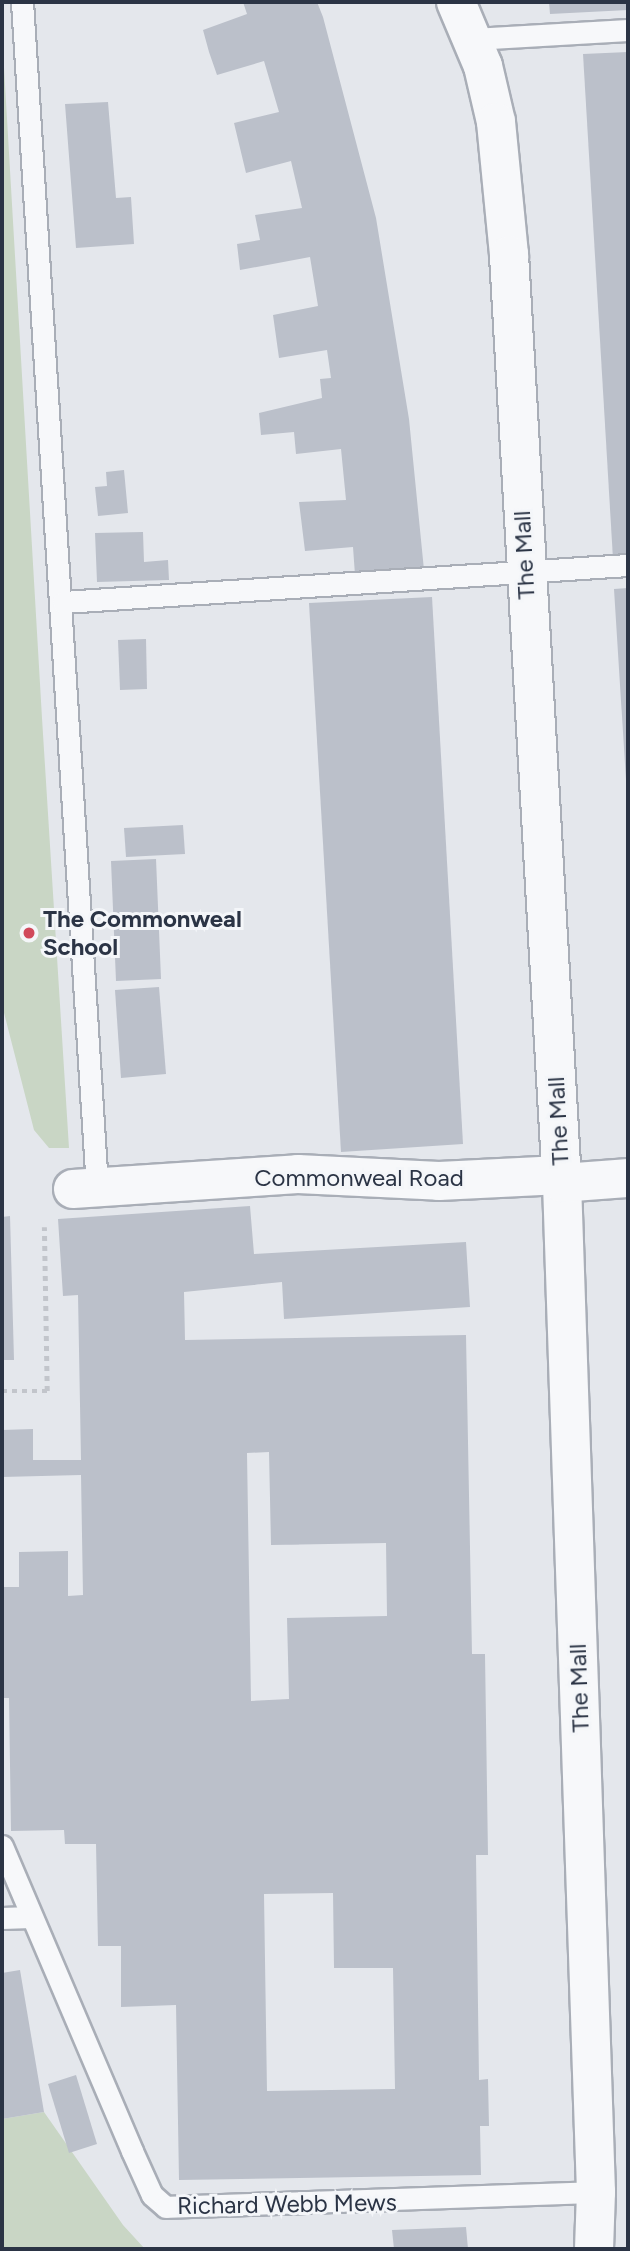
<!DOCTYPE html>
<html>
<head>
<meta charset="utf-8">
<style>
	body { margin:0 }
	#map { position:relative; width:630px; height:2251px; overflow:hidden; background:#e4e7ec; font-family:Figtree,sans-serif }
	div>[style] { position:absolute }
	.green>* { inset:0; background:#c9d6c5 }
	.building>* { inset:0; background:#bbc0ca }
	.path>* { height:4.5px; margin-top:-2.25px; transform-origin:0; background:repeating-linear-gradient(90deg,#c2c5cb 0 5px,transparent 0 10px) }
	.roads { filter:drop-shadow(2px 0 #a9aeb7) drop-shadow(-2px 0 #a9aeb7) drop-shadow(0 2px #a9aeb7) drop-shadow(0 -2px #a9aeb7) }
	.lane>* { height:21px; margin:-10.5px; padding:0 10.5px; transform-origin:10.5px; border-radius:10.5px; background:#f7f8fa }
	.street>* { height:38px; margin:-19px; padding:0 19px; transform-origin:19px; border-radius:19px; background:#f7f8fa }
	.dots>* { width:19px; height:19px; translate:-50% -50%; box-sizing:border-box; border:4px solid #f4f6f9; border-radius:50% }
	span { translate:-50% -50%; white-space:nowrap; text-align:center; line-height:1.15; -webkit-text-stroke:6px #f4f6f9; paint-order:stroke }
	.street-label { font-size:24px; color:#2b3445 }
	.poi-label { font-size:24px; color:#2b3445; font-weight:700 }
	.left { translate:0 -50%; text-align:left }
	.frame { position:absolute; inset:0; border:4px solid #2b3445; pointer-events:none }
</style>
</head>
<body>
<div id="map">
	<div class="green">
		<div style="clip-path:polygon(2px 33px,42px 718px,69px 1148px,49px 1148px,34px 1130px,2px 1005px)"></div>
		<div style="clip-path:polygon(44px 2112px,123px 2225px,145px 2249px,2px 2249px,2px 2119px)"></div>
	</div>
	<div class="building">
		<div style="clip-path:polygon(243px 2px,317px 2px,323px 17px,376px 218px,409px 419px,424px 570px,355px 575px,353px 547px,305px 551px,299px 502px,346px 500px,341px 449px,296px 454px,294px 432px,261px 435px,259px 413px,322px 398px,320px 379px,331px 378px,327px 350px,279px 358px,273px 315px,318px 306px,310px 257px,240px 270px,237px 244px,260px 240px,255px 215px,302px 208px,291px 161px,246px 173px,234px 123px,279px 112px,264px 61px,217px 75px,209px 52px,203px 30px,247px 14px)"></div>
		<div style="clip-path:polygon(549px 2px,628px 2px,628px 10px,550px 14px)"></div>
		<div style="clip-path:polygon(628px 52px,628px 559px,613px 559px,583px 54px)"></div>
		<div style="clip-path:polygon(108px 102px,116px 198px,131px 197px,134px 244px,76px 248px,65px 104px)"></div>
		<div style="clip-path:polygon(124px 470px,128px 513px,98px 516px,95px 487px,107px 486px,106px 472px)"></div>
		<div style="clip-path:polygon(143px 532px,144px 562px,168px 560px,169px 580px,97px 582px,95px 533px)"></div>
		<div style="clip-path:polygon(628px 588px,628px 780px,626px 780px,614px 589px)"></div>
		<div style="clip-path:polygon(432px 597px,463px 1144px,341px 1152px,309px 603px)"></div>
		<div style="clip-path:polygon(146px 639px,147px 689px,120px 690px,118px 640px)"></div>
		<div style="clip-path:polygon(183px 825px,185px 854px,126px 857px,124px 828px)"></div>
		<div style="clip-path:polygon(156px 859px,161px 979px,116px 981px,111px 861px)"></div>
		<div style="clip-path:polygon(159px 987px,166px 1074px,121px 1078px,115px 990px)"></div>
		<div style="clip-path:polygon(evenodd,250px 1206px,254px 1254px,466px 1242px,470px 1307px,284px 1319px,282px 1282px,184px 1292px,185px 1340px,466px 1335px,472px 1654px,485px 1654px,488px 1855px,476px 1855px,479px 2080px,488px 2079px,489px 2126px,480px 2126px,481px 2175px,179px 2180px,176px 2005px,121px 2007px,121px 1946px,98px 1946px,96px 1844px,65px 1844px,64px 1830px,11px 1831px,9px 1698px,2px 1698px,2px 1587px,19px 1587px,19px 1552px,68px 1551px,68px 1596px,83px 1595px,81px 1475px,2px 1477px,2px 1430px,33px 1429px,33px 1460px,81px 1460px,78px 1295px,63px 1296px,58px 1219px,250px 1206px,269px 1452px,271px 1545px,386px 1543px,387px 1616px,287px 1618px,289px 1699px,251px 1701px,247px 1453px,269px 1452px,250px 1206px,333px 1893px,334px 1968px,393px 1968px,395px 2089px,267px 2091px,264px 1894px,333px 1893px)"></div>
		<div style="clip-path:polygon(10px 1216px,14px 1360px,2px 1360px,2px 1217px)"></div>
		<div style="clip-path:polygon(20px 1970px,44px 2112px,2px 2119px,2px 1973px)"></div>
		<div style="clip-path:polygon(76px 2075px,97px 2144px,69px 2153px,48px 2084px)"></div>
		<div style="clip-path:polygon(466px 2227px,468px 2249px,394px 2249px,392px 2230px)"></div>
	</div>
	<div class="path">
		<div style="left:2px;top:1391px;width:45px"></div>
		<div style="left:47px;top:1391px;width:164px;rotate:-91deg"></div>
	</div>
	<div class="roads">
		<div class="lane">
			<div style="left:22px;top:2px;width:1188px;rotate:86.38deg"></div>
			<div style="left:473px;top:39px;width:155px;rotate:-3.3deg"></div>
			<div style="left:63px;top:602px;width:566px;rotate:-3.75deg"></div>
			<div style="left:2px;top:1846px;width:332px;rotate:66.9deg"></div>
			<div style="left:132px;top:2151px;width:48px;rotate:65.6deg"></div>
			<div style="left:152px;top:2195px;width:18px;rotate:41deg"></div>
			<div style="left:166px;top:2207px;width:430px;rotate:-2deg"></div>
			<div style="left:2px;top:1918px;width:29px;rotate:-2deg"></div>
		</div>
		<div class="street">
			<div style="left:456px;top:2px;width:69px;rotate:67.1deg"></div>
			<div style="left:483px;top:66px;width:57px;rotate:76.9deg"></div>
			<div style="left:496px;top:122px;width:134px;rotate:84.4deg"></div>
			<div style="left:509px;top:255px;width:930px;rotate:86.73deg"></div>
			<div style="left:562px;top:1183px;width:1010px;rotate:88.07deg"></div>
			<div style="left:596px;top:2192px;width:57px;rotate:92deg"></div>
			<div style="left:562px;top:1183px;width:66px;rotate:-4.3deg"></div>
			<div style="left:73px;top:1189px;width:225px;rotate:-3.8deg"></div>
			<div style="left:298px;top:1174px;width:141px;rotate:2.8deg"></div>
			<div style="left:439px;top:1181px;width:122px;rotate:-2.8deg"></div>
		</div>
	</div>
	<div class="dots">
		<div style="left:29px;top:933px;background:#d1495b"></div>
	</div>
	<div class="street-label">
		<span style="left:524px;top:555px;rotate:-93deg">The Mall</span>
		<span style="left:558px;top:1121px;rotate:-93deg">The Mall</span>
		<span style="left:359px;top:1178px">Commonweal Road</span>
		<span style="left:579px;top:1688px;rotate:-92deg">The Mall</span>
		<span style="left:287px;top:2204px;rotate:-1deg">Richard Webb Mews</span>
	</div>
	<div class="poi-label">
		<span class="left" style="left:43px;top:933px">The Commonweal<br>School</span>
	</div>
	<div class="frame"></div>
</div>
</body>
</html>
